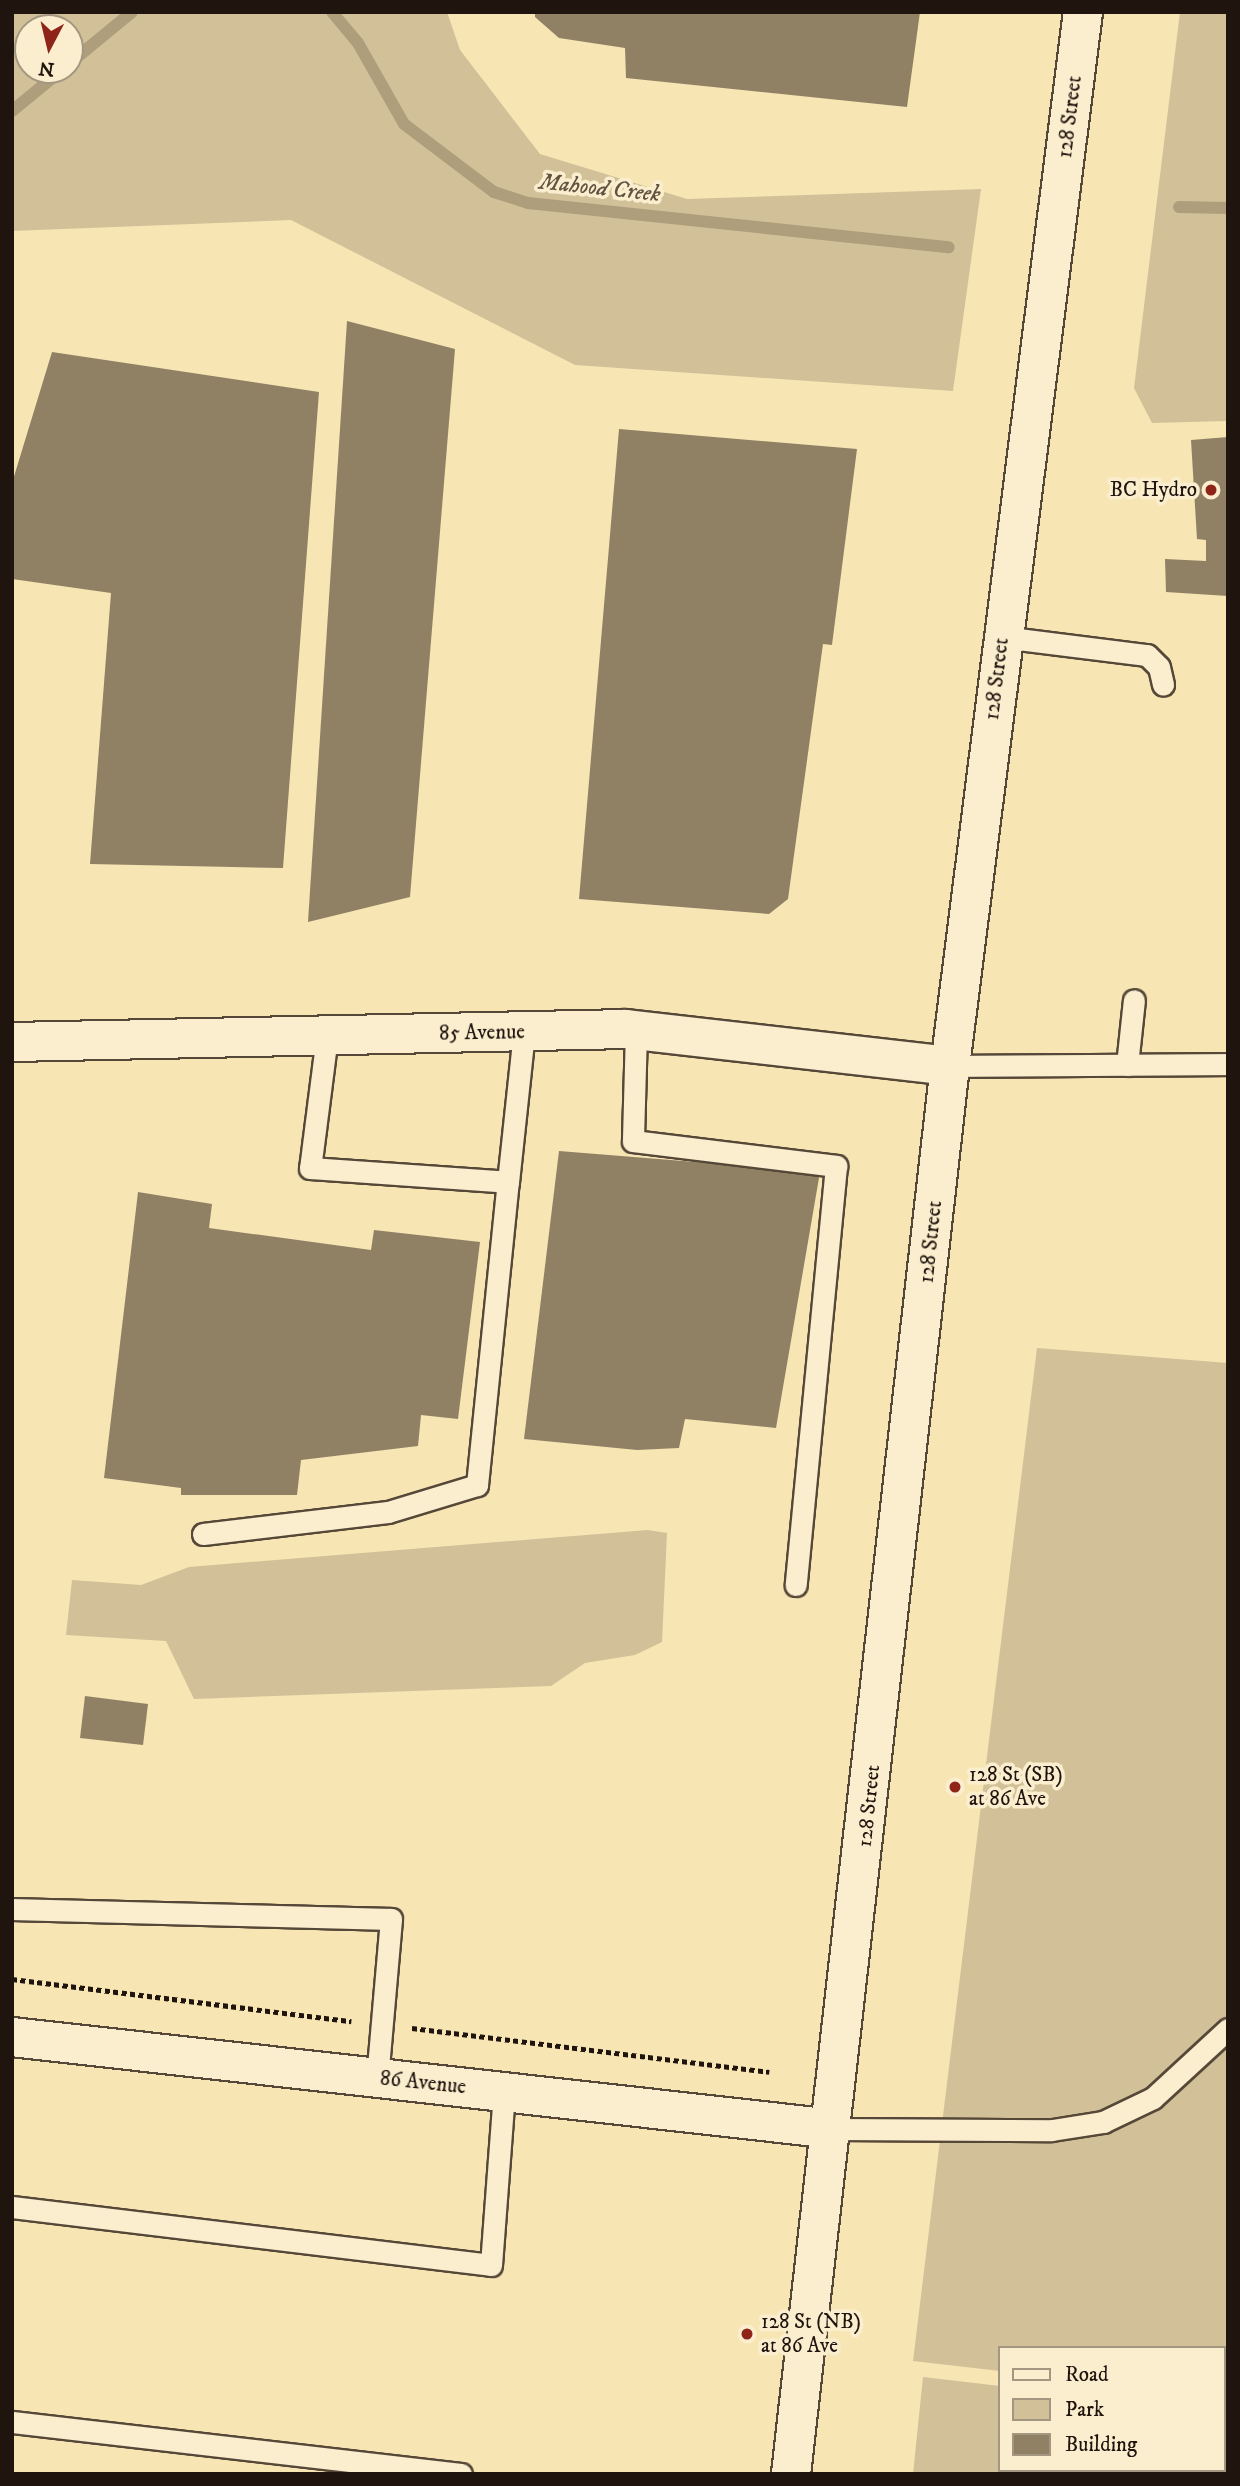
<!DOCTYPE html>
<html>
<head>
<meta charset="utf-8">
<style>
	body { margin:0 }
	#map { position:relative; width:1240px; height:2486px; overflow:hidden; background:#f7e5b4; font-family:"IM FELL DW Pica",serif }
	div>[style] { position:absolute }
	.green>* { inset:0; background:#d2c198 }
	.stream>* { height:12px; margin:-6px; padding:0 6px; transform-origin:6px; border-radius:6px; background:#ae9e7c }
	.building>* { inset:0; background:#908165 }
	.path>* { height:4.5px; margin-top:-2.25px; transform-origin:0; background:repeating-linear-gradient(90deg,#20140f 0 5px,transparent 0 8.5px) }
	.roads { filter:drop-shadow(2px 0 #564838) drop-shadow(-2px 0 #564838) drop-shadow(0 2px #564838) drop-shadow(0 -2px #564838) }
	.lane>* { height:21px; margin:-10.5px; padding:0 10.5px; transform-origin:10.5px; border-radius:10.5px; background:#faeece }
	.street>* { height:38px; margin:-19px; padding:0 19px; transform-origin:19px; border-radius:19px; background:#faeece }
	.secondary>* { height:38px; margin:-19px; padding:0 19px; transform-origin:19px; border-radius:19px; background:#faeece }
	.dots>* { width:19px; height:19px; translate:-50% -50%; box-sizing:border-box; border:4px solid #faeece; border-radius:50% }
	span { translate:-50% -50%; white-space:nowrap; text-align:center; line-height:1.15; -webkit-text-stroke:7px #faeece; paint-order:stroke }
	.street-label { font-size:21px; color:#20140f }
	.poi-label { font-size:21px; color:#20140f }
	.right { translate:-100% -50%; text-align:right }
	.left { translate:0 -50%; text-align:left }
	.water-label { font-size:23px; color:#605240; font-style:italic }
	.frame { position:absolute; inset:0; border:14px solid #20140f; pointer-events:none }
	.legend { position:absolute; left:998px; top:2346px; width:228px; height:126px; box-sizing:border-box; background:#faeece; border:2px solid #a39782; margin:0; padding:9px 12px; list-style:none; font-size:21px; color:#20140f }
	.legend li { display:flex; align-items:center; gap:14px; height:35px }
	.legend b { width:35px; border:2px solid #a39782 }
	.north { position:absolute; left:14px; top:14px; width:70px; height:70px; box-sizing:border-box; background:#faeece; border:2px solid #a39782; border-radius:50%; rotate:187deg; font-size:19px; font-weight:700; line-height:28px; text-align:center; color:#20140f }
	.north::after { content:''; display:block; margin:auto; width:24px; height:32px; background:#8f2418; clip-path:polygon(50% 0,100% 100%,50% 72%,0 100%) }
</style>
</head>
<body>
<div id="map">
	<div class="green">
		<div style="clip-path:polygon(evenodd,12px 12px,447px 12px,460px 50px,540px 154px,687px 199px,981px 189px,953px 391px,575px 365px,291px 220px,12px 231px,12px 12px,28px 28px,70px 28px,70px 70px,28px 70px,28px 28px)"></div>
		<div style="clip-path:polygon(1180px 12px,1228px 12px,1228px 421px,1152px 423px,1134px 388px)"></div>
		<div style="clip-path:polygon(1037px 1348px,1228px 1363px,1228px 2397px,1224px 2348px,1000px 2348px,1000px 2371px,913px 2361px)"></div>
		<div style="clip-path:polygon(648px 1530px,667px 1533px,662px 1642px,635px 1655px,585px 1663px,551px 1686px,194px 1699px,166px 1641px,66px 1635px,72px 1580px,141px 1585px,189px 1567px)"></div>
		<div style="clip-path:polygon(923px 2377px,1000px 2386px,1000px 2470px,1224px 2470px,1224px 2412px,1228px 2474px,913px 2474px)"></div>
	</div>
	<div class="stream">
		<div style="left:332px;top:12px;width:40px;rotate:50deg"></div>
		<div style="left:358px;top:43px;width:93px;rotate:60.4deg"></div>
		<div style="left:404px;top:124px;width:113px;rotate:37.1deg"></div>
		<div style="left:494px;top:192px;width:36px;rotate:18deg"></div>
		<div style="left:528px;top:203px;width:423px;rotate:6deg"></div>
		<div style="left:70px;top:63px;width:80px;rotate:-39.4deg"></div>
		<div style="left:12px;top:111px;width:65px;rotate:-39.4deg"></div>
		<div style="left:1179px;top:207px;width:49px;rotate:1.2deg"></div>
	</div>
	<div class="building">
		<div style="clip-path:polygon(535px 12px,920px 12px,907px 107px,626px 78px,625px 48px,559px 38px,535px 17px)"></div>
		<div style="clip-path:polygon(347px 321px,455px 349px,410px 897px,308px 922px)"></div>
		<div style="clip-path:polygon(52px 352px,319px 392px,283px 868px,90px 864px,111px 593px,12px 579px,12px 483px)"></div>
		<div style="clip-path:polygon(619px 429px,857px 449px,832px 645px,823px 644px,788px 899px,769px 914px,579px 899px)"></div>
		<div style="clip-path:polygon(1228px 437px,1228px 596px,1166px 592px,1165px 559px,1206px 561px,1206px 540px,1197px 539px,1191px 440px)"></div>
		<div style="clip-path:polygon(559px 1151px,820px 1172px,776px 1428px,685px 1419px,679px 1448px,637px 1450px,524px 1439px)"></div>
		<div style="clip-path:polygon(138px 1192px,212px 1204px,209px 1228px,371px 1250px,374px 1230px,480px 1242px,458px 1419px,421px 1415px,418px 1446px,301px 1460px,297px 1495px,181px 1495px,181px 1488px,104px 1478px)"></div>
		<div style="clip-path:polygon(85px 1696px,148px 1704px,143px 1745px,80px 1738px)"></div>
	</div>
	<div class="path">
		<div style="left:12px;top:1979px;width:342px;rotate:7.1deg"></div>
		<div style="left:412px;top:2028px;width:360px;rotate:7deg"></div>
	</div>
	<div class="roads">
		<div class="lane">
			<div style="left:1002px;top:637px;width:146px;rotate:7.1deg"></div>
			<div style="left:1147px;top:655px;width:17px;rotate:45deg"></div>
			<div style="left:1159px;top:667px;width:18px;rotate:77deg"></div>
			<div style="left:636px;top:1031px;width:110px;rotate:91.6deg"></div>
			<div style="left:633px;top:1141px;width:205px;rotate:7deg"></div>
			<div style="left:836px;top:1166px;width:421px;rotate:95.5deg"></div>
			<div style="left:327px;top:1036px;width:133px;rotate:97.3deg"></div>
			<div style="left:310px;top:1168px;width:198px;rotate:4deg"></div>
			<div style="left:508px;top:1182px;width:151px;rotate:-83.9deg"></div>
			<div style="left:1127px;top:1065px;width:65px;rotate:-83.9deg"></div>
			<div style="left:950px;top:1066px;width:278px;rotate:-0.4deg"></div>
			<div style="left:203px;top:1534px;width:186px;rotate:-6.8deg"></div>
			<div style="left:388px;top:1512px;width:93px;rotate:-16.9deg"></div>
			<div style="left:477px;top:1485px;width:305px;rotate:-84.2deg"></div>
			<div style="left:12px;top:1909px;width:379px;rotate:1.5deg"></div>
			<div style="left:391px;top:1919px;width:160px;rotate:95deg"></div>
			<div style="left:833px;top:2129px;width:219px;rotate:0.3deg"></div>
			<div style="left:1052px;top:2130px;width:52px;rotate:-8.9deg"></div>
			<div style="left:1103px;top:2122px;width:55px;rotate:-25.6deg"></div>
			<div style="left:1153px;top:2098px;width:102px;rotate:-42.6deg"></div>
			<div style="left:12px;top:2207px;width:482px;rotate:6.9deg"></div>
			<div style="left:491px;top:2265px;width:173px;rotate:-85.7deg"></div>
			<div style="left:12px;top:2422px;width:452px;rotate:6.6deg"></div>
		</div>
		<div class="street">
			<div style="left:12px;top:1042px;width:614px;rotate:-1.21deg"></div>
			<div style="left:626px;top:1029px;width:326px;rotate:6.5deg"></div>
		</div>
		<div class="secondary">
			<div style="left:12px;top:2037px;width:826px;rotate:6.39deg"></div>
			<div style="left:791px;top:2474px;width:1417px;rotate:-83.56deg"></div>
			<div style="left:950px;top:1066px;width:1062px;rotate:-82.81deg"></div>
		</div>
	</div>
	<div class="dots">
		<div style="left:1211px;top:490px;background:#8f2418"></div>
		<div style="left:955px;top:1787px;background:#8f2418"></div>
		<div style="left:747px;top:2334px;background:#8f2418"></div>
	</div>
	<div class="street-label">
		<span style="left:1070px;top:117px;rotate:-83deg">128 Street</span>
		<span style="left:997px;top:679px;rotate:-83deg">128 Street</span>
		<span style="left:482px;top:1033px;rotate:-1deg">85 Avenue</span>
		<span style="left:931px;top:1242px;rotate:-84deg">128 Street</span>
		<span style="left:869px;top:1806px;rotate:-84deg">128 Street</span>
		<span style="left:423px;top:2083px;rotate:6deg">86 Avenue</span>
	</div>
	<div class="poi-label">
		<span class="right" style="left:1197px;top:490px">BC Hydro</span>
		<span class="left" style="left:969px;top:1787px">128 St (SB)<br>at 86 Ave</span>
		<span class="left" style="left:761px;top:2334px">128 St (NB)<br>at 86 Ave</span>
	</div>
	<div class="water-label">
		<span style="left:600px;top:189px;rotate:6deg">Mahood Creek</span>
	</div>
	<div class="frame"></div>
	<ul class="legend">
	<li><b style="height:9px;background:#faeece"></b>Road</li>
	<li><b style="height:19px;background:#d2c198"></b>Park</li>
	<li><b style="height:19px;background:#908165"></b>Building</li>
	</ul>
	<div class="north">N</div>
</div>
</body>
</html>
